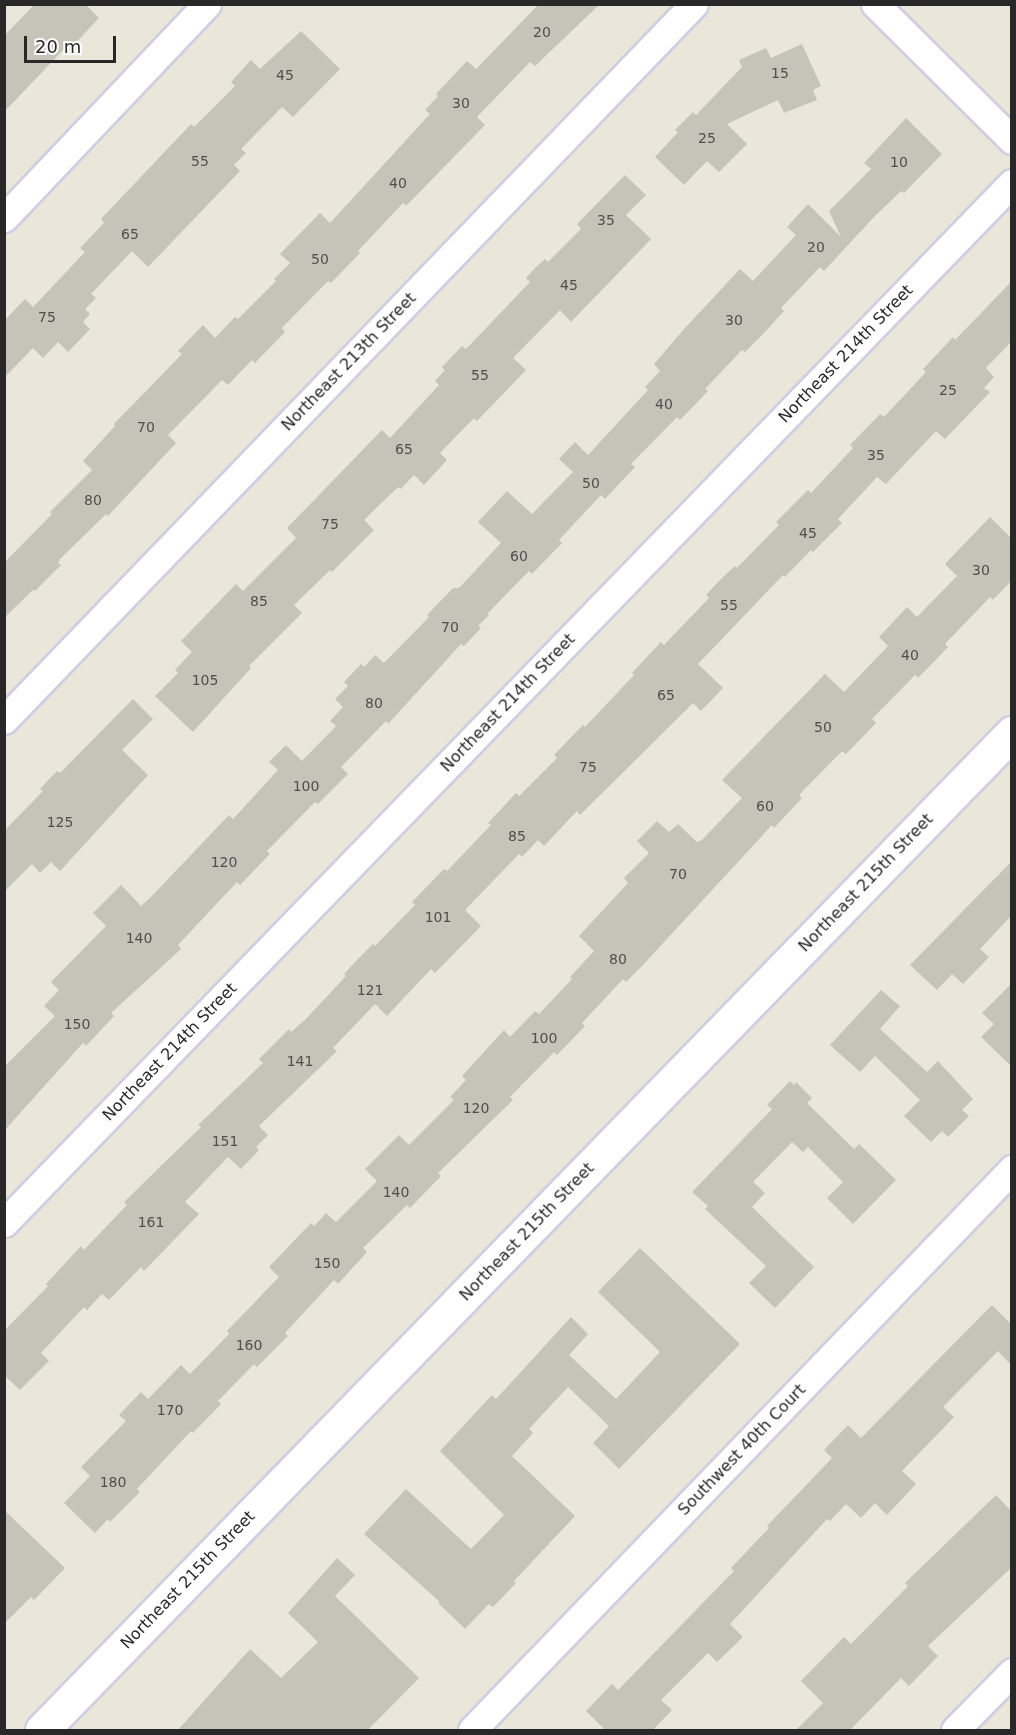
<!DOCTYPE html>
<html>
<head>
<meta charset="utf-8">
<style>
	body { margin:0 }
	#map { position:relative; width:1016px; height:1735px; overflow:hidden; background:#eae6d9; font-family:"DejaVu Sans",sans-serif }
	div>[style] { position:absolute }
	.building>* { inset:0; background:#c5c4b8 }
	.roads { filter:drop-shadow(2px 0 #cfcfe1) drop-shadow(-2px 0 #cfcfe1) drop-shadow(0 2px #cfcfe1) drop-shadow(0 -2px #cfcfe1) }
	.street>* { height:27px; margin:-13.5px; padding:0 13.5px; transform-origin:13.5px; border-radius:13.5px; background:#fff }
	.secondary>* { height:33px; margin:-16.5px; padding:0 16.5px; transform-origin:16.5px; border-radius:16.5px; background:#fff }
	span { translate:-50% -50%; white-space:nowrap; text-align:center; line-height:1.15; -webkit-text-stroke:4.5px #fff; paint-order:stroke }
	.number-label { font-size:14px; color:#4f4f4c }
	.number-label span { -webkit-text-stroke-width:0 }
	.street-label { font-size:16px; color:#282828 }
	.frame { position:absolute; inset:0; border:6px solid #282828; pointer-events:none }
	.scale { position:absolute; left:24px; top:36px; width:92px; height:27px; box-sizing:border-box; border:3px solid #282828; border-top:0; padding-left:8px; font-size:18px; line-height:21px; white-space:nowrap; color:#282828; -webkit-text-stroke:4px #fff; paint-order:stroke }
</style>
</head>
<body>
<div id="map">
	<div class="building">
		<div style="clip-path:polygon(35px 4px,85px 4px,99px 18px,70px 49px,67px 46px,4px 112px,4px 36px)"></div>
		<div style="clip-path:polygon(539px 4px,600px 4px,535px 66px,530px 62px,477px 117px,485px 125px,406px 206px,403px 203px,358px 251px,360px 253px,331px 283px,328px 281px,282px 328px,285px 332px,255px 363px,252px 360px,228px 385px,222px 380px,168px 435px,176px 443px,108px 516px,106px 514px,60px 559px,58px 563px,61px 565px,35px 591px,33px 590px,4px 618px,4px 563px,52px 514px,50px 512px,92px 470px,83px 461px,115px 426px,114px 424px,182px 354px,178px 351px,203px 325px,215px 338px,235px 317px,238px 319px,276px 281px,274px 279px,290px 263px,280px 254px,320px 213px,330px 223px,430px 114px,425px 110px,438px 96px,436px 94px,467px 61px,476px 69px)"></div>
		<div style="clip-path:polygon(301px 31px,340px 69px,293px 117px,282px 107px,241px 149px,246px 153px,234px 165px,240px 171px,148px 267px,132px 251px,91px 294px,96px 298px,85px 309px,90px 314px,83px 322px,90px 329px,68px 352px,58px 342px,43px 358px,33px 348px,4px 378px,4px 321px,25px 299px,33px 307px,85px 252px,80px 248px,104px 223px,101px 219px,191px 124px,194px 127px,235px 86px,231px 82px,251px 60px,260px 69px)"></div>
		<div style="clip-path:polygon(802px 44px,821px 86px,813px 90px,817px 100px,784px 113px,778px 100px,727px 124px,747px 144px,719px 172px,707px 161px,684px 185px,655px 157px,678px 132px,675px 130px,693px 112px,696px 115px,742px 67px,739px 60px,766px 48px,771px 58px)"></div>
		<div style="clip-path:polygon(906px 118px,942px 154px,904px 193px,901px 191px,874px 217px,824px 271px,820px 267px,781px 308px,784px 311px,765px 332px,745px 352px,742px 350px,705px 389px,708px 391px,680px 420px,677px 417px,631px 464px,635px 467px,605px 499px,601px 495px,559px 540px,562px 543px,532px 574px,529px 571px,487px 614px,489px 615px,478px 626px,481px 628px,464px 646px,461px 644px,388px 724px,386px 721px,341px 767px,348px 774px,318px 804px,315px 802px,267px 851px,270px 854px,240px 885px,237px 882px,178px 945px,181px 949px,111px 1013px,114px 1016px,86px 1046px,83px 1043px,4px 1131px,4px 1067px,55px 1016px,44px 1006px,59px 990px,51px 982px,106px 926px,93px 913px,121px 885px,141px 906px,150px 898px,229px 815px,233px 819px,278px 770px,269px 762px,286px 745px,302px 761px,336px 726px,330px 721px,343px 707px,335px 699px,348px 686px,344px 682px,361px 664px,364px 667px,375px 655px,384px 663px,429px 617px,427px 615px,453px 588px,459px 588px,501px 543px,478px 522px,507px 491px,532px 514px,573px 472px,559px 459px,575px 442px,588px 455px,648px 390px,645px 387px,660px 371px,654px 364px,685px 328px,740px 269px,753px 281px,796px 235px,787px 227px,808px 204px,841px 237px,829px 211px,871px 169px,864px 163px)"></div>
		<div style="clip-path:polygon(625px 175px,646px 195px,626px 215px,651px 239px,571px 322px,560px 310px,513px 358px,526px 370px,477px 421px,474px 418px,440px 453px,447px 460px,424px 485px,414px 475px,401px 489px,398px 487px,364px 520px,374px 530px,332px 572px,330px 570px,294px 605px,302px 613px,249px 666px,251px 668px,193px 732px,155px 696px,178px 673px,175px 670px,192px 652px,181px 641px,236px 584px,243px 591px,296px 538px,287px 528px,382px 430px,390px 438px,439px 385px,435px 381px,445px 370px,442px 367px,462px 346px,466px 349px,530px 282px,526px 278px,535px 268px,545px 259px,548px 262px,581px 229px,577px 224px)"></div>
		<div style="clip-path:polygon(1011px 282px,1011px 342px,986px 368px,994px 377px,984px 388px,990px 392px,945px 439px,936px 431px,886px 484px,877px 477px,838px 519px,842px 523px,813px 552px,811px 550px,785px 577px,783px 575px,698px 664px,723px 688px,701px 711px,693px 703px,580px 815px,577px 811px,544px 846px,538px 840px,522px 857px,519px 854px,465px 910px,481px 926px,435px 973px,431px 969px,387px 1016px,375px 1004px,333px 1048px,337px 1051px,259px 1126px,268px 1135px,256px 1147px,259px 1150px,241px 1169px,228px 1157px,185px 1202px,199px 1214px,144px 1271px,141px 1267px,109px 1300px,102px 1294px,87px 1310px,84px 1307px,41px 1353px,49px 1361px,20px 1390px,4px 1375px,4px 1331px,48px 1286px,46px 1284px,81px 1246px,84px 1250px,127px 1205px,124px 1202px,201px 1127px,198px 1125px,263px 1063px,259px 1059px,289px 1029px,291px 1032px,305px 1020px,346px 976px,344px 974px,358px 959px,373px 944px,375px 946px,415px 905px,412px 902px,444px 869px,447px 871px,491px 825px,488px 823px,516px 793px,519px 796px,557px 758px,554px 755px,583px 725px,585px 727px,634px 675px,632px 673px,661px 642px,664px 645px,709px 598px,706px 595px,720px 580px,735px 566px,737px 568px,779px 525px,776px 522px,808px 490px,811px 493px,853px 448px,850px 445px,880px 414px,884px 417px,926px 372px,923px 369px,953px 337px,955px 340px)"></div>
		<div style="clip-path:polygon(990px 517px,1011px 538px,1011px 581px,993px 600px,990px 597px,945px 644px,948px 647px,918px 678px,915px 675px,872px 719px,876px 723px,846px 754px,842px 751px,799px 795px,802px 798px,774px 828px,772px 825px,642px 966px,626px 982px,623px 979px,582px 1023px,585px 1026px,557px 1055px,554px 1052px,510px 1097px,513px 1100px,438px 1173px,441px 1176px,410px 1208px,407px 1205px,363px 1248px,367px 1252px,338px 1284px,334px 1280px,285px 1333px,288px 1336px,257px 1367px,254px 1364px,218px 1401px,221px 1404px,193px 1433px,191px 1431px,137px 1489px,140px 1492px,110px 1522px,108px 1519px,95px 1533px,64px 1503px,90px 1476px,81px 1467px,126px 1421px,119px 1415px,141px 1392px,148px 1399px,181px 1365px,190px 1374px,229px 1334px,227px 1331px,279px 1277px,269px 1267px,311px 1223px,314px 1226px,326px 1213px,336px 1222px,377px 1181px,365px 1169px,399px 1135px,409px 1145px,454px 1100px,450px 1097px,466px 1080px,462px 1076px,504px 1030px,510px 1037px,535px 1011px,539px 1014px,572px 979px,570px 977px,594px 951px,579px 936px,628px 883px,624px 878px,649px 853px,637px 841px,657px 821px,669px 832px,678px 824px,697px 842px,702px 840px,742px 798px,722px 780px,825px 674px,844px 692px,888px 646px,879px 637px,907px 607px,917px 617px,957px 576px,945px 564px)"></div>
		<div style="clip-path:polygon(133px 699px,153px 719px,122px 750px,148px 775px,60px 871px,51px 862px,40px 873px,32px 864px,4px 892px,4px 831px,43px 791px,40px 789px,57px 771px,60px 773px)"></div>
		<div style="clip-path:polygon(1011px 862px,1011px 916px,980px 949px,989px 957px,963px 984px,952px 974px,937px 990px,910px 965px)"></div>
		<div style="clip-path:polygon(1011px 984px,1011px 1066px,981px 1037px,994px 1024px,982px 1013px)"></div>
		<div style="clip-path:polygon(881px 990px,900px 1006px,880px 1029px,927px 1072px,938px 1061px,973px 1099px,962px 1110px,969px 1116px,948px 1137px,942px 1131px,931px 1142px,904px 1116px,920px 1100px,875px 1056px,860px 1072px,830px 1045px)"></div>
		<div style="clip-path:polygon(790px 1081px,794px 1085px,796px 1082px,812px 1098px,807px 1103px,854px 1149px,859px 1144px,896px 1180px,853px 1224px,827px 1198px,843px 1182px,808px 1147px,803px 1152px,792px 1142px,753px 1182px,765px 1193px,752px 1207px,814px 1267px,775px 1308px,749px 1283px,766px 1266px,705px 1209px,708px 1206px,692px 1192px,772px 1109px,767px 1105px)"></div>
		<div style="clip-path:polygon(640px 1248px,740px 1344px,619px 1469px,593px 1443px,609px 1426px,568px 1387px,529px 1429px,533px 1433px,512px 1456px,575px 1516px,514px 1581px,516px 1583px,493px 1607px,489px 1604px,465px 1629px,438px 1603px,440px 1602px,364px 1534px,406px 1489px,471px 1549px,504px 1515px,440px 1451px,492px 1395px,496px 1399px,571px 1317px,588px 1334px,569px 1355px,616px 1399px,660px 1352px,598px 1292px)"></div>
		<div style="clip-path:polygon(992px 1305px,1011px 1324px,1011px 1365px,998px 1351px,943px 1407px,954px 1417px,902px 1471px,916px 1484px,887px 1515px,875px 1503px,861px 1518px,846px 1504px,830px 1521px,827px 1519px,730px 1624px,743px 1637px,717px 1662px,708px 1653px,661px 1700px,672px 1710px,652px 1731px,606px 1731px,586px 1711px,612px 1684px,618px 1690px,734px 1571px,731px 1568px,769px 1528px,767px 1526px,832px 1458px,824px 1450px,848px 1425px,861px 1438px)"></div>
		<div style="clip-path:polygon(996px 1495px,1011px 1511px,1011px 1568px,928px 1646px,938px 1656px,909px 1686px,901px 1678px,849px 1731px,795px 1731px,823px 1703px,801px 1681px,844px 1637px,851px 1644px,908px 1586px,905px 1583px)"></div>
		<div style="clip-path:polygon(4px 1510px,65px 1568px,34px 1600px,31px 1597px,4px 1624px)"></div>
		<div style="clip-path:polygon(337px 1558px,355px 1575px,335px 1596px,419px 1678px,367px 1731px,177px 1731px,250px 1649px,281px 1678px,318px 1642px,288px 1613px)"></div>
	</div>
	<div class="roads">
		<div class="street">
			<div style="left:875px;top:4px;width:193px;rotate:44.8deg"></div>
			<div style="left:4px;top:218px;width:295px;rotate:-46.5deg"></div>
			<div style="left:4px;top:720px;width:994px;rotate:-46.06deg"></div>
			<div style="left:4px;top:1223px;width:1448px;rotate:-45.9deg"></div>
			<div style="left:472px;top:1730px;width:779px;rotate:-46.09deg"></div>
			<div style="left:955px;top:1730px;width:81px;rotate:-45.5deg"></div>
		</div>
		<div class="secondary">
			<div style="left:42px;top:1730px;width:1391px;rotate:-45.79deg"></div>
		</div>
	</div>
	<div class="number-label">
		<span style="left:542px;top:32px">20</span>
		<span style="left:780px;top:73px">15</span>
		<span style="left:285px;top:75px">45</span>
		<span style="left:461px;top:103px">30</span>
		<span style="left:707px;top:138px">25</span>
		<span style="left:200px;top:161px">55</span>
		<span style="left:899px;top:162px">10</span>
		<span style="left:398px;top:183px">40</span>
		<span style="left:606px;top:220px">35</span>
		<span style="left:130px;top:234px">65</span>
		<span style="left:816px;top:247px">20</span>
		<span style="left:320px;top:259px">50</span>
		<span style="left:569px;top:285px">45</span>
		<span style="left:47px;top:317px">75</span>
		<span style="left:734px;top:320px">30</span>
		<span style="left:480px;top:375px">55</span>
		<span style="left:948px;top:390px">25</span>
		<span style="left:664px;top:404px">40</span>
		<span style="left:146px;top:427px">70</span>
		<span style="left:404px;top:449px">65</span>
		<span style="left:876px;top:455px">35</span>
		<span style="left:591px;top:483px">50</span>
		<span style="left:93px;top:500px">80</span>
		<span style="left:330px;top:524px">75</span>
		<span style="left:808px;top:533px">45</span>
		<span style="left:519px;top:556px">60</span>
		<span style="left:981px;top:570px">30</span>
		<span style="left:259px;top:601px">85</span>
		<span style="left:729px;top:605px">55</span>
		<span style="left:450px;top:627px">70</span>
		<span style="left:910px;top:655px">40</span>
		<span style="left:205px;top:680px">105</span>
		<span style="left:666px;top:695px">65</span>
		<span style="left:374px;top:703px">80</span>
		<span style="left:823px;top:727px">50</span>
		<span style="left:588px;top:767px">75</span>
		<span style="left:306px;top:786px">100</span>
		<span style="left:765px;top:806px">60</span>
		<span style="left:60px;top:822px">125</span>
		<span style="left:517px;top:836px">85</span>
		<span style="left:224px;top:862px">120</span>
		<span style="left:678px;top:874px">70</span>
		<span style="left:438px;top:917px">101</span>
		<span style="left:139px;top:938px">140</span>
		<span style="left:618px;top:959px">80</span>
		<span style="left:370px;top:990px">121</span>
		<span style="left:77px;top:1024px">150</span>
		<span style="left:544px;top:1038px">100</span>
		<span style="left:300px;top:1061px">141</span>
		<span style="left:476px;top:1108px">120</span>
		<span style="left:225px;top:1141px">151</span>
		<span style="left:396px;top:1192px">140</span>
		<span style="left:151px;top:1222px">161</span>
		<span style="left:327px;top:1263px">150</span>
		<span style="left:249px;top:1345px">160</span>
		<span style="left:170px;top:1410px">170</span>
		<span style="left:113px;top:1482px">180</span>
	</div>
	<div class="street-label">
		<span style="left:846px;top:354px;rotate:-46deg">Northeast 214th Street</span>
		<span style="left:349px;top:362px;rotate:-46deg">Northeast 213th Street</span>
		<span style="left:508px;top:703px;rotate:-46deg">Northeast 214th Street</span>
		<span style="left:866px;top:883px;rotate:-46deg">Northeast 215th Street</span>
		<span style="left:170px;top:1052px;rotate:-46deg">Northeast 214th Street</span>
		<span style="left:527px;top:1232px;rotate:-46deg">Northeast 215th Street</span>
		<span style="left:742px;top:1450px;rotate:-46deg">Southwest 40th Court</span>
		<span style="left:188px;top:1580px;rotate:-46deg">Northeast 215th Street</span>
	</div>
	<div class="frame"></div>
	<div class="scale">20 m</div>
</div>
</body>
</html>
